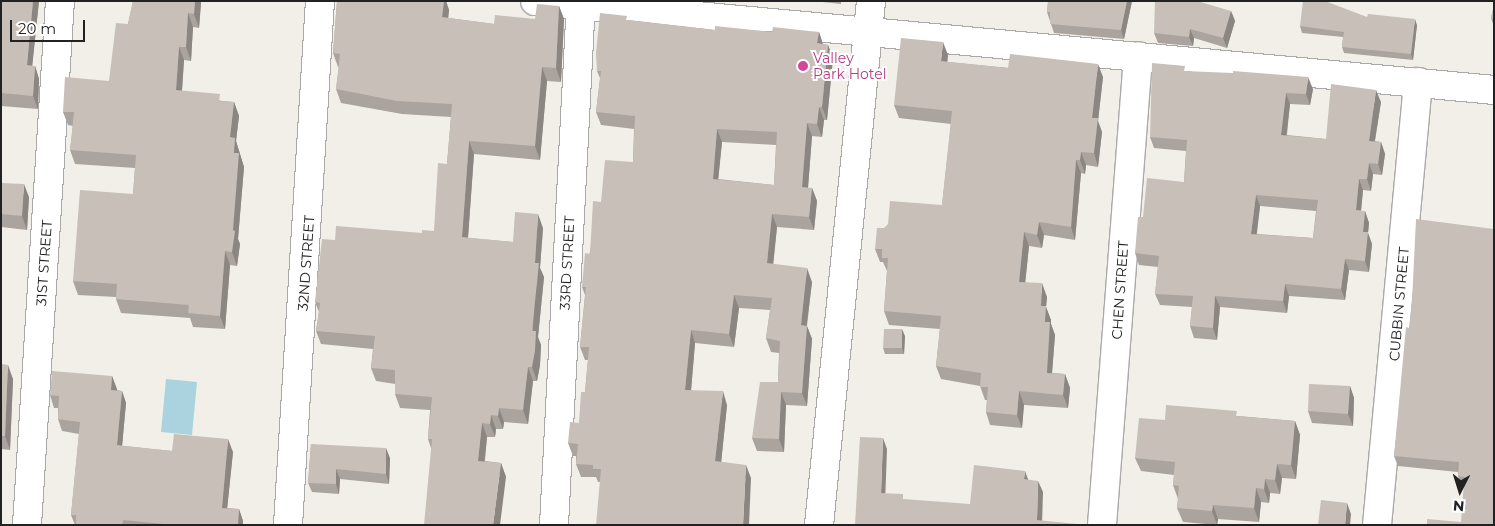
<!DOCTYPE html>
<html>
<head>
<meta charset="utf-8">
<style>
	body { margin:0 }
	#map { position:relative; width:1495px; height:526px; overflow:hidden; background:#f2efe9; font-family:Montserrat,sans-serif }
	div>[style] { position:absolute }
	.water>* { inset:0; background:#aad3df }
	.roads { filter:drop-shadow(1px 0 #a9a9a9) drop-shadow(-1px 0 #a9a9a9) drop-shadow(0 1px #a9a9a9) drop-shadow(0 -1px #a9a9a9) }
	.minor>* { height:28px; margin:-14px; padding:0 14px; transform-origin:14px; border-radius:14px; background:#fff }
	.wall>* { inset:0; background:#aba49e }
	.shaded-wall>* { inset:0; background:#8b8681 }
	.building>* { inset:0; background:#c7bfb8 }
	.dots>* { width:14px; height:14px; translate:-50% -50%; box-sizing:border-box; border:2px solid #fff; border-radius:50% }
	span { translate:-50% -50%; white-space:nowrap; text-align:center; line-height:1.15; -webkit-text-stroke:4px #fff; paint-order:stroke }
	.hotel-label { font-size:14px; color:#b23c85 }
	.left { translate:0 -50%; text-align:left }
	.street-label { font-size:14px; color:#222 }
	.frame { position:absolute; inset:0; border:2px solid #222; pointer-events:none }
	.north { position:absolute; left:1435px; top:466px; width:50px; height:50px; -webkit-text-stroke:4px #fff; paint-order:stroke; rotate:185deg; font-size:14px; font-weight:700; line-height:20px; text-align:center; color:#222 }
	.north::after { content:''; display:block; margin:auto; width:18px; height:22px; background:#222; clip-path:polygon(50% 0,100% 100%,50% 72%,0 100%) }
	.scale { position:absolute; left:10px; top:20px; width:75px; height:22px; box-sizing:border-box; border:2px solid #222; border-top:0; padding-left:6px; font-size:15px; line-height:18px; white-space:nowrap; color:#222; -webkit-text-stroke:4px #fff; paint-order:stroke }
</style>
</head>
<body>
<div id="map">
	<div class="water">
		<div style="clip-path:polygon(166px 379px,197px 382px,192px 435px,161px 432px)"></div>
	</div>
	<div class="roads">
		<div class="minor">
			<div style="left:535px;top:1px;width:963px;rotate:5.3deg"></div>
			<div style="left:27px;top:525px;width:525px;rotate:-86.4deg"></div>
			<div style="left:288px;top:525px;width:525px;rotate:-86.51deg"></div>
			<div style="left:554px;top:525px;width:525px;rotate:-87.05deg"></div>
			<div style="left:819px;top:525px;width:527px;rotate:-84.33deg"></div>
			<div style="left:1102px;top:525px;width:470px;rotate:-85.6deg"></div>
			<div style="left:1377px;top:525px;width:445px;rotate:-84.7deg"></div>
		</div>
	</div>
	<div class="wall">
		<div style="clip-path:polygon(1px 1px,39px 1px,32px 66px,35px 66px,39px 79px,38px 109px,1px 106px)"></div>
		<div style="clip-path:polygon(133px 1px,200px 1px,201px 3px,199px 28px,193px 27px,191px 61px,184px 60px,182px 91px,222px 101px,234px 102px,239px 116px,236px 141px,244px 167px,238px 239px,240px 244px,237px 266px,230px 265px,225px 329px,193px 327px,190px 318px,121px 313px,116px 299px,116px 297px,78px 295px,73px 281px,133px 194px,135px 168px,75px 164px,70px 150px,73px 126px,68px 125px,63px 112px,109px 81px,128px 24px)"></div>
		<div style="clip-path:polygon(337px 1px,446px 1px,449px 10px,448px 18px,494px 24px,535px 19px,559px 6px,564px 19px,561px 82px,547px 81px,540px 160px,474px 154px,468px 238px,513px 242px,543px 228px,540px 268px,544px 277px,538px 337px,541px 345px,540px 365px,537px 381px,533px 381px,528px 424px,504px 422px,503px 429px,496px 429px,495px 437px,487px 437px,485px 461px,501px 463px,506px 477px,431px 448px,428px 439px,430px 410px,400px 408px,395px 394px,395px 384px,376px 381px,371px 368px,373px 349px,321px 344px,316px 331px,319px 312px,315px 302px,335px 240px,422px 233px,434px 231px,447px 164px,451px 117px,402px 114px,341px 103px,336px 89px,339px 67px,338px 67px,333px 53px)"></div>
		<div style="clip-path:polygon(813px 1px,841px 1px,841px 4px)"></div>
		<div style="clip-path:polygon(1040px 1px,1132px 1px,1124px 39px,1054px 33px,1047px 12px,1048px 2px)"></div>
		<div style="clip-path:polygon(1494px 5px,1494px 27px,1491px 18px)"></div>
		<div style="clip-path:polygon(1231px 11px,1235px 21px,1227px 48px,1194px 38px,1193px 46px,1158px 43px,1154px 33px)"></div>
		<div style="clip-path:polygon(1367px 17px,1417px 25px,1413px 60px,1344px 53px,1342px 47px,1343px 37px,1302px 33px,1300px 26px)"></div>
		<div style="clip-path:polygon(evenodd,628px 20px,715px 30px,819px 32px,823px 44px,828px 45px,833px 58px,827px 120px,824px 120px,822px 137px,812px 136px,808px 188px,812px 188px,817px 201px,814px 230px,777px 227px,773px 264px,812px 282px,807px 326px,812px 339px,807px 406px,786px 405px,784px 452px,757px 451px,752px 438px,778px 382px,779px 353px,771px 352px,766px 338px,770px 310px,739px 308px,734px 347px,695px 343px,691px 390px,727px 405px,721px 462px,751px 478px,598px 482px,596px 477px,581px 477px,576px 464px,576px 456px,573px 456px,568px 443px,579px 423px,585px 392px,588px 360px,585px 360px,580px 347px,585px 295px,582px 287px,601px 202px,633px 162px,634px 129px,601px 125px,596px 112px,600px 78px,597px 71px,628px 20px,722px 142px,776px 145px,774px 185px,718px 179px,722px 142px)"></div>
		<div style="clip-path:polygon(948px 55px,947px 62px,1103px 77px,1098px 121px,1102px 132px,1098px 167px,1086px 165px,1085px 174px,1081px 173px,1075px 240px,1044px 235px,1042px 248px,1029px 246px,1025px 282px,1047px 297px,1046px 307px,1051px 320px,1051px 324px,1055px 335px,1052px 373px,1065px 374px,1070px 388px,1068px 408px,1024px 405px,1022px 428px,990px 425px,986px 412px,987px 400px,985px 400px,980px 386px,941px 379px,936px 366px,940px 329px,889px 325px,884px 311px,887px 271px,883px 262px,880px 262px,875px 249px,884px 228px,942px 205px,951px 124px,899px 118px,894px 105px)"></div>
		<div style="clip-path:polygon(evenodd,1187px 71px,1313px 89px,1310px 105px,1290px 104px,1287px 135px,1326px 139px,1381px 102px,1375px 141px,1381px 142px,1385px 154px,1382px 175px,1373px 174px,1371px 191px,1363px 190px,1361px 211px,1365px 211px,1369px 223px,1368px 233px,1372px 244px,1369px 272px,1349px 270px,1345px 300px,1289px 296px,1287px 313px,1220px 307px,1217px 340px,1194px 338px,1190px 326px,1192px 307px,1160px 305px,1155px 294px,1158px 267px,1139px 265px,1135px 253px,1143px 217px,1184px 182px,1186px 151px,1154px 148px,1150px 137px,1187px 71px,1260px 206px,1316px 211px,1313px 238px,1257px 234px,1260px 206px)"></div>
		<div style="clip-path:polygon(1px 183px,29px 197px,27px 230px,1px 227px)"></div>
		<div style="clip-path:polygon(1494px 229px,1461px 522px,1464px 487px,1462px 487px,1458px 476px,1458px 472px,1398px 466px,1394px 456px,1409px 328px)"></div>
		<div style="clip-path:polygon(905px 336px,904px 354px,885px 354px,883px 348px)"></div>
		<div style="clip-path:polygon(1px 364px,13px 379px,10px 450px,1px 449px)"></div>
		<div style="clip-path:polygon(112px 376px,117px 390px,122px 391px,126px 403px,122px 446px,172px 451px,233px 452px,227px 508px,239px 509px,243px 521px,243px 525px,75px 525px,71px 515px,79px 434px,62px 431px,58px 419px,58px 408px,54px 408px,50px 395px)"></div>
		<div style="clip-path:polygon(1350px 386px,1354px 398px,1353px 426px,1312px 423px,1308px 411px)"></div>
		<div style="clip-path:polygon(1238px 416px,1295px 421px,1300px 435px,1296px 479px,1282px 478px,1280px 494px,1270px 493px,1269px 503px,1261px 502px,1259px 522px,1218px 519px,1217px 525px,1183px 522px,1177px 508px,1178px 499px,1173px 485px,1174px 475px,1141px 471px,1135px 458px,1165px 420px)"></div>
		<div style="clip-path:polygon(311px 444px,390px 458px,389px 484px,340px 479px,339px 494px,312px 492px,308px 483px)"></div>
	</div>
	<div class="shaded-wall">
		<div style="clip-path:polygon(33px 1px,39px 1px,31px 78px,27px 65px)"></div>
		<div style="clip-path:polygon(195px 1px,200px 1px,201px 3px,199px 28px,194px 14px)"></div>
		<div style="clip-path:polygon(444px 1px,446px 1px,449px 10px,447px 31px,442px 17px)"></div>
		<div style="clip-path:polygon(1127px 1px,1132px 1px,1124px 39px,1121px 30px)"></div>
		<div style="clip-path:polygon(559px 6px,564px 19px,561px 82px,556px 68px)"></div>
		<div style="clip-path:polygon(1231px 11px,1235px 21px,1227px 48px,1223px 38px)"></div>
		<div style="clip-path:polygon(188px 13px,193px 27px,191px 61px,186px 47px)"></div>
		<div style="clip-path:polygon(1415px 19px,1417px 25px,1413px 60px,1411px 54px)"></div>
		<div style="clip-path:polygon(1190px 29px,1194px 38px,1193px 46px,1189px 37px)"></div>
		<div style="clip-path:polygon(819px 32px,823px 45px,817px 43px)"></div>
		<div style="clip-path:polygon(943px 42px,948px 55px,946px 74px,941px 61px)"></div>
		<div style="clip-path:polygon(828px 45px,833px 58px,827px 120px,822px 107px)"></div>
		<div style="clip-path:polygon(179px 47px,184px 60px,181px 104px,176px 90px)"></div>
		<div style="clip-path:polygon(1098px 64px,1103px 77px,1098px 121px,1102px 132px,1098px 167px,1094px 153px,1092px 118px)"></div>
		<div style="clip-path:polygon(35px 66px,39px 79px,38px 109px,33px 96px)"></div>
		<div style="clip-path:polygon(542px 67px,547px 81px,540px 160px,535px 146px)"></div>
		<div style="clip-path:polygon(1308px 77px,1313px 89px,1310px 105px,1306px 94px)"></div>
		<div style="clip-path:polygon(1376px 90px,1381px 102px,1373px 152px,1369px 141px)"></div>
		<div style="clip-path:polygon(1286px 93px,1290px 104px,1285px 146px,1281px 135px)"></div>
		<div style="clip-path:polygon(234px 102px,239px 116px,236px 141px,244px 167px,238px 239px,240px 244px,237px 266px,232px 252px,233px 230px,230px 137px)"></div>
		<div style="clip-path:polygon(819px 107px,824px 120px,822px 137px,817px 124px)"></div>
		<div style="clip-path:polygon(807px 123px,812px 136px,807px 200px,802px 187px)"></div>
		<div style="clip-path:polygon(717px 129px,722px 142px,717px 192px,713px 179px)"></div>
		<div style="clip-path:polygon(469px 141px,474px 154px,467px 251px,462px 237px)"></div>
		<div style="clip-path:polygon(1381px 142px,1385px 154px,1382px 175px,1378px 164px)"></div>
		<div style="clip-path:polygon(1081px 152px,1086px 165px,1085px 174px,1080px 160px)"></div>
		<div style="clip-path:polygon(1076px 160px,1081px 173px,1075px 240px,1071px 227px)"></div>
		<div style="clip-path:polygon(1369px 163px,1373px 174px,1371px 191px,1367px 179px)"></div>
		<div style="clip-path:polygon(1359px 179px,1363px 190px,1360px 221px,1356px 210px)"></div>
		<div style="clip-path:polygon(24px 184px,29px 197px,27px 230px,22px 216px)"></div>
		<div style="clip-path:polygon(812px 188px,817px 201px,814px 230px,809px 217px)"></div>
		<div style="clip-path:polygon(1256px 195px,1260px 206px,1255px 245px,1251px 234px)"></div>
		<div style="clip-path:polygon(1365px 211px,1369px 223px,1368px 233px,1372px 244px,1369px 272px,1365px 261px,1363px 232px)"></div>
		<div style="clip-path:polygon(538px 214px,543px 228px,540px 268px,544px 277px,538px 337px,541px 345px,540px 365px,537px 381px,532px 367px,535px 263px)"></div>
		<div style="clip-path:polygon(772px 214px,777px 227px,772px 276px,767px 263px)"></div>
		<div style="clip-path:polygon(1039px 222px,1044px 235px,1042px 248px,1037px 235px)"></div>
		<div style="clip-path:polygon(1024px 232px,1029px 246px,1024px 295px,1019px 282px)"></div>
		<div style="clip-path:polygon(225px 251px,230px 265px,225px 329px,220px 316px)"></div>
		<div style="clip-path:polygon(1345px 259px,1349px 270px,1345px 300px,1341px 289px)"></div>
		<div style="clip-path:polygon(807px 268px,812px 282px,805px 338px,801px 325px)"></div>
		<div style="clip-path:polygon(1042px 283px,1047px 297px,1046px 307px,1051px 320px,1051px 324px,1055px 335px,1051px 386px,1047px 373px,1045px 322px,1041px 306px)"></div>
		<div style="clip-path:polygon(1285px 284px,1289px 296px,1287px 313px,1283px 301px)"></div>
		<div style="clip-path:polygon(734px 295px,739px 308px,734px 347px,729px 334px)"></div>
		<div style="clip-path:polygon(1215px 296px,1220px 307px,1217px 340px,1213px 328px)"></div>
		<div style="clip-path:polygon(807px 326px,812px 339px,807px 406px,802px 393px)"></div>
		<div style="clip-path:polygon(902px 329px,905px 336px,904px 354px,902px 348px)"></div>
		<div style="clip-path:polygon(691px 330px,695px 343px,690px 403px,685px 390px)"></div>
		<div style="clip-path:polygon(8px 365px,13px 379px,10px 450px,5px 436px)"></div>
		<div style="clip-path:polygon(528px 367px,533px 381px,528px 424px,523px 410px)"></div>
		<div style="clip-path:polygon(1065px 374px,1070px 388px,1068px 408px,1063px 395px)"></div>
		<div style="clip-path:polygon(112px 376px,117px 389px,115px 402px,111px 390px)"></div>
		<div style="clip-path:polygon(1350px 386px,1354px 398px,1353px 426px,1348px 414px)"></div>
		<div style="clip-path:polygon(122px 391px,126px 403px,121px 458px,117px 445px)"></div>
		<div style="clip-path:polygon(723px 391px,727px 405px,720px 474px,715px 461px)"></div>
		<div style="clip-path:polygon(1019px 391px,1024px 405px,1022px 428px,1017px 415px)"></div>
		<div style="clip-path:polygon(781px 392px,786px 405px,784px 452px,779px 439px)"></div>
		<div style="clip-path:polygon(499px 408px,504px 422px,503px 429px,498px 416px)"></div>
		<div style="clip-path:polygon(491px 415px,496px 429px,495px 437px,490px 424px)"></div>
		<div style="clip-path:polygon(1295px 421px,1300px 435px,1296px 479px,1291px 465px)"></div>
		<div style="clip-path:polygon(482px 423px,487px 437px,483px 474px,478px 461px)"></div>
		<div style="clip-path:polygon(883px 438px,887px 449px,885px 504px,881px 493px)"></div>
		<div style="clip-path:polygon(228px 439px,233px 452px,226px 520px,222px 508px)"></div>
		<div style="clip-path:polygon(386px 448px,390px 458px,389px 484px,386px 474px)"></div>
		<div style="clip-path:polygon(501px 463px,506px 477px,500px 525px,493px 525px)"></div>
		<div style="clip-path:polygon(1277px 464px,1282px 478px,1280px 494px,1275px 480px)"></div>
		<div style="clip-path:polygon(746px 465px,751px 478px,749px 525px,743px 525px)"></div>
		<div style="clip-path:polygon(336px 469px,340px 479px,339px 494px,336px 484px)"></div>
		<div style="clip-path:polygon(1025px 471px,1029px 482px,1024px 479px)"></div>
		<div style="clip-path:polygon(1265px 479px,1270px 493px,1269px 503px,1264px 489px)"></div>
		<div style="clip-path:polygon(1038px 481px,1043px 492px,1042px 525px,1037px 520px)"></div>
		<div style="clip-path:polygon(1256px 488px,1261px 502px,1259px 522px,1254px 508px)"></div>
		<div style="clip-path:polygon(1347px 503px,1351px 514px,1350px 525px,1345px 525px)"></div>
		<div style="clip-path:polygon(1213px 505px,1218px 519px,1217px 525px,1212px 511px)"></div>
		<div style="clip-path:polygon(239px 509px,243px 521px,243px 525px,238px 525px)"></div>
	</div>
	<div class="building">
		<div style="clip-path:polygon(1px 1px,33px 1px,27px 65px,35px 66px,33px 96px,1px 93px)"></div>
		<div style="clip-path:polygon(133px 1px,195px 1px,194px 14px,188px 13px,186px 47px,179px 47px,176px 90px,220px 94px,219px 101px,234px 102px,230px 137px,235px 138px,234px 153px,239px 153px,233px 230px,235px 231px,232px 252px,225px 251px,220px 316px,188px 313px,189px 305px,116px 299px,117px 284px,73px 281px,80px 190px,133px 194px,136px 155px,70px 150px,74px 112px,63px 112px,65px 77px,109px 81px,116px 23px,128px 24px)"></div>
		<div style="clip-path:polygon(337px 1px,444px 1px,442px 17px,494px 24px,495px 15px,535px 19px,537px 4px,559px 6px,556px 68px,542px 67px,535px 146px,469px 141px,462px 237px,513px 242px,515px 212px,538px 214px,535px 263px,539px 263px,532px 331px,536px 331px,535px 351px,532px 367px,528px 367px,523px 410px,499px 408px,498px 416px,491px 415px,490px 424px,482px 423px,478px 461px,501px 463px,493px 525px,424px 525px,432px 439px,428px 439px,432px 397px,395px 394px,395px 370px,371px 368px,375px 336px,316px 331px,320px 303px,315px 302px,322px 239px,335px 240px,336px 226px,422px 233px,422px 230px,434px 231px,438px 163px,447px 164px,452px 104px,397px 101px,336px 89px,340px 54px,333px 53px)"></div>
		<div style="clip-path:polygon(1048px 1px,1127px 1px,1121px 30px,1050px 24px,1050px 12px,1047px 12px)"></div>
		<div style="clip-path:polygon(1155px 1px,1197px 1px,1231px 11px,1223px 38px,1190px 29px,1189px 37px,1154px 33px)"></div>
		<div style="clip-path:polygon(1303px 1px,1325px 1px,1367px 17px,1368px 14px,1415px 19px,1411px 54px,1342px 47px,1344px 32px,1300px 26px)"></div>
		<div style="clip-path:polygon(1494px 5px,1494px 19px,1491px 18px)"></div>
		<div style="clip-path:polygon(evenodd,600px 13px,627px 16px,626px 20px,715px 30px,715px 26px,772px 32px,773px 27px,819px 32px,817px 43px,828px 45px,822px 107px,819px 107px,817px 124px,807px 123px,802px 187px,812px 188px,809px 217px,772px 214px,767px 263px,807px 268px,801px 325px,807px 326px,802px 393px,781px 392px,779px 439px,752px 438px,760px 382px,778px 382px,780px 341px,766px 338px,772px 298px,734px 295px,729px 334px,691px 330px,685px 390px,723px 391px,715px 461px,746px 465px,743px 525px,596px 525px,601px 469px,593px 469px,593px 465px,576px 464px,578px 444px,568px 443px,570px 422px,579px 423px,581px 392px,585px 392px,589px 347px,580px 347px,586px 287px,582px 287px,585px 253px,590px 254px,593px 201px,601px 202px,605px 160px,633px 162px,635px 116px,596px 112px,601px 71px,597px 71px,596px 53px,600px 13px,717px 129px,777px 132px,774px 185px,713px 179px,717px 129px)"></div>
		<div style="clip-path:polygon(901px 38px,943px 42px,941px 61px,1008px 68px,1010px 54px,1098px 64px,1092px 118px,1098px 118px,1094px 153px,1081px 152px,1080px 160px,1076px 160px,1071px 227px,1039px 222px,1037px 235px,1024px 232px,1019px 282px,1042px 283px,1041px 306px,1046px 306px,1045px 322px,1050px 322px,1047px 373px,1065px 374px,1063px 395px,1019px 391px,1017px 415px,986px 412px,988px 387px,980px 387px,981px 373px,936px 366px,941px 316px,884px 311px,888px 258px,882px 258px,882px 249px,875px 249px,877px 228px,884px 228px,888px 224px,890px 201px,942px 205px,952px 111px,894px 105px)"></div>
		<div style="clip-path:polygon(evenodd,1152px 63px,1185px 66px,1184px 71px,1233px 73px,1233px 71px,1308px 77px,1306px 94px,1286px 93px,1281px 135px,1326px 139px,1331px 84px,1376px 90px,1369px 141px,1381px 142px,1378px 164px,1369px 163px,1367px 179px,1359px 179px,1356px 210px,1365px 211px,1363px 232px,1368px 232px,1365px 261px,1345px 259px,1341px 289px,1285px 284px,1283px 301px,1215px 296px,1213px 328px,1190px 326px,1193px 296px,1155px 294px,1159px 256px,1135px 253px,1138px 217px,1143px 217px,1147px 178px,1184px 182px,1187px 140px,1150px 137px,1152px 63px,1256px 195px,1318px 200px,1313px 238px,1251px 234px,1256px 195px)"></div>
		<div style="clip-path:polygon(1px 183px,24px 184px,22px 216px,1px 214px)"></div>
		<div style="clip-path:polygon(1416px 219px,1494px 229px,1494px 525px,1427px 525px,1427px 519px,1461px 522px,1465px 477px,1458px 476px,1459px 462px,1394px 456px,1406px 327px,1409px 328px,1412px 302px)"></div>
		<div style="clip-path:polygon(884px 329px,902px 329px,902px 348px,883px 348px)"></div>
		<div style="clip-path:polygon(1px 364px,8px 365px,5px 436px,1px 436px)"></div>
		<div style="clip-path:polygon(52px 371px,112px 376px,111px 390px,122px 391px,117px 445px,172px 451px,174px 434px,228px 439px,222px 508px,239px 509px,238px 525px,174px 525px,123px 520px,122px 525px,76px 525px,76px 515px,71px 515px,80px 422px,58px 419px,59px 396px,50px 395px)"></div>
		<div style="clip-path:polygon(1309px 384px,1350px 386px,1348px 414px,1308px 411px)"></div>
		<div style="clip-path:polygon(1166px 405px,1237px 411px,1236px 416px,1295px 421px,1291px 465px,1277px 464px,1275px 480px,1265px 479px,1264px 489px,1256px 488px,1254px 508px,1213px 505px,1212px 511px,1177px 508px,1179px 486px,1173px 485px,1175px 462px,1135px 458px,1139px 418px,1165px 420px)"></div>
		<div style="clip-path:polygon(860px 437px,883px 438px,881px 493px,903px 494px,903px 499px,970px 504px,974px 465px,1025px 471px,1024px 479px,1038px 481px,1037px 520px,1077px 524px,1077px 525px,855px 525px)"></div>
		<div style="clip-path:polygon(311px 444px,386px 448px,386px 474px,336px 469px,336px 484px,308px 483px)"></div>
		<div style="clip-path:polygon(1321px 500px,1347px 503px,1345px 525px,1318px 525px)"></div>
	</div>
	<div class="dots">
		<div style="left:803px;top:66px;background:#d1479c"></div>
	</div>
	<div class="hotel-label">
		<span class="left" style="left:813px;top:66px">Valley<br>Park Hotel</span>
	</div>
	<div class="street-label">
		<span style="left:44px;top:263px;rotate:-86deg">31ST STREET</span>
		<span style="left:306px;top:263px;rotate:-86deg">32ND STREET</span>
		<span style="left:567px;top:263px;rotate:-87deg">33RD STREET</span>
		<span style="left:1120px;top:290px;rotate:-86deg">CHEN STREET</span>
		<span style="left:1399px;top:304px;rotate:-85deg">CUBBIN STREET</span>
	</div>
	<div class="frame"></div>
	<div class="north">N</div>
	<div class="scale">20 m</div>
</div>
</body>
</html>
